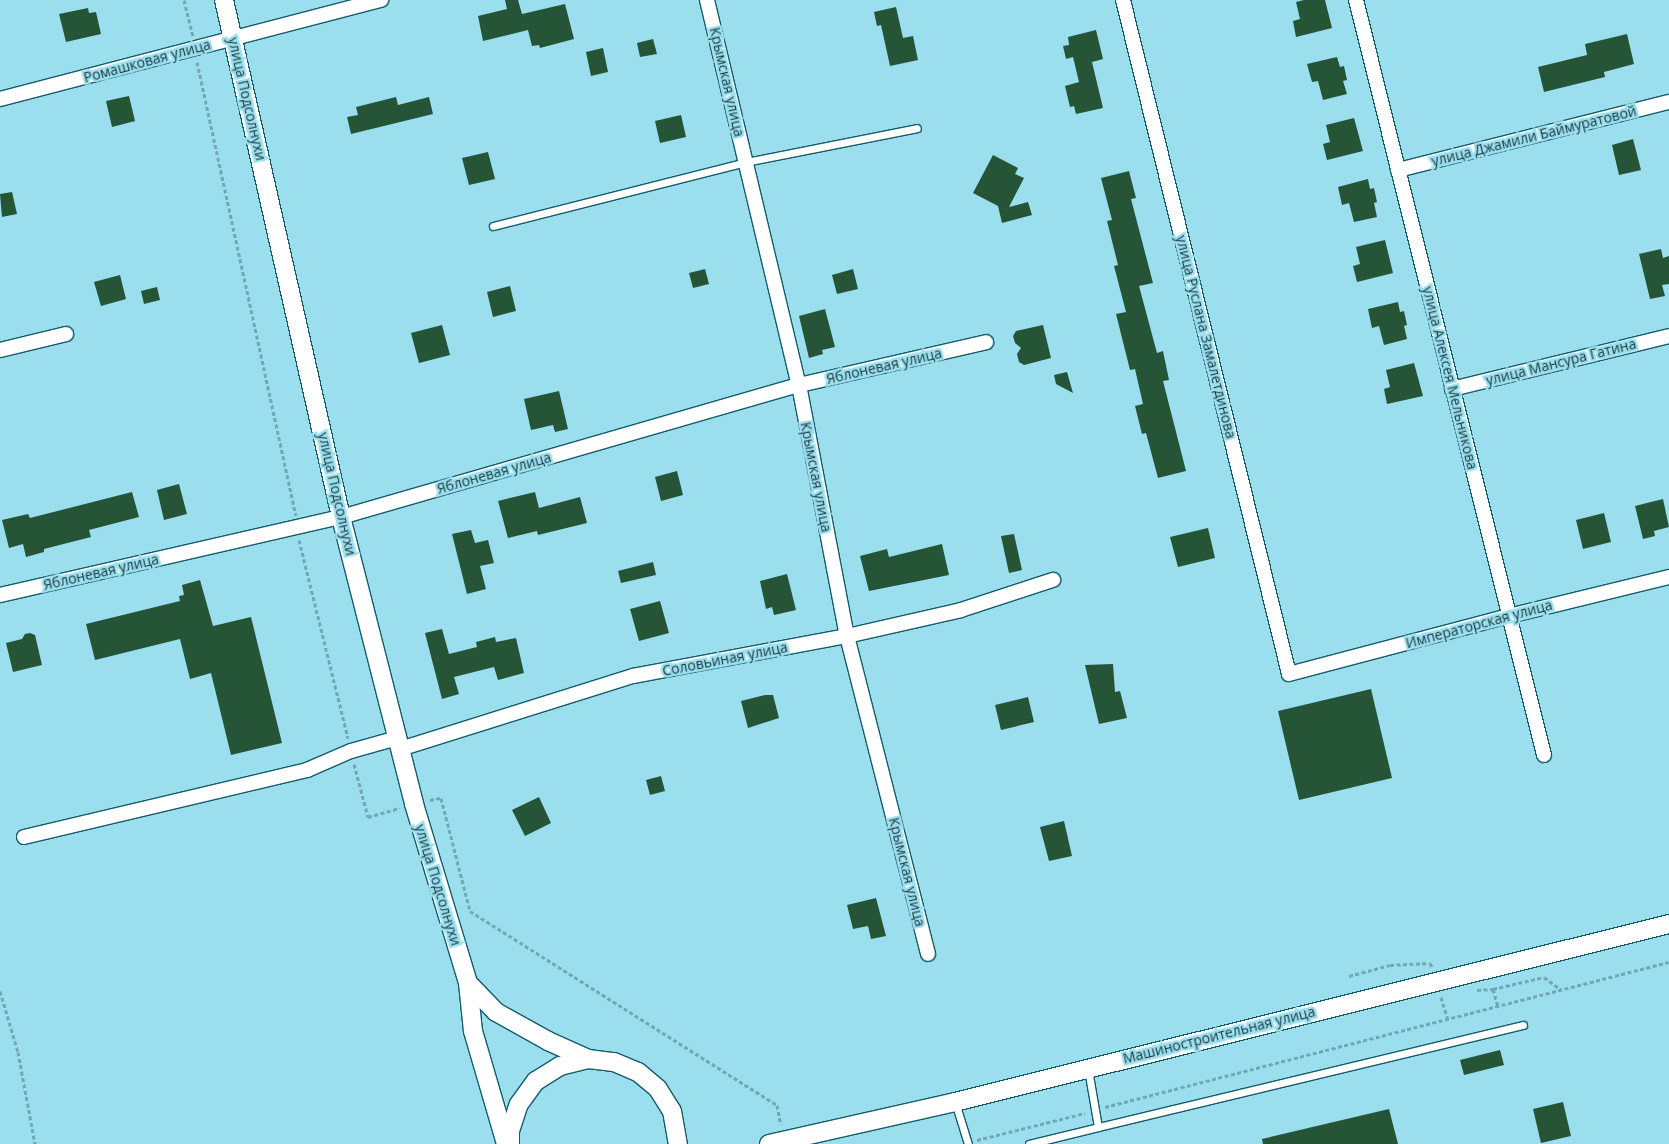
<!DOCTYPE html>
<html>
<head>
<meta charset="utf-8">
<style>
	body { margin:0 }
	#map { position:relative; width:1669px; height:1144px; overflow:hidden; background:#9bdfef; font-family:"Open Sans",sans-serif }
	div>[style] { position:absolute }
	.building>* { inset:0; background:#255437 }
	.path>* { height:3px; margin-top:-1.5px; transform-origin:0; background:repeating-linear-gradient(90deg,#71a8b5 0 4px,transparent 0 6.5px) }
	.roads { filter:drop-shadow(1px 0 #125c6a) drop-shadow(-1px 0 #125c6a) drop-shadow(0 1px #125c6a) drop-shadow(0 -1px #125c6a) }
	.service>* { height:7px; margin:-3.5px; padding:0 3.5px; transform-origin:3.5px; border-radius:3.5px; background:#fff }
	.minor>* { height:14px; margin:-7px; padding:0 7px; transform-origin:7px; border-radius:7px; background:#fff }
	.tertiary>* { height:18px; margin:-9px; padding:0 9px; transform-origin:9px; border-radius:9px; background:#fff }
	span { translate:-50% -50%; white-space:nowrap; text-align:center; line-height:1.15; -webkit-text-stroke:5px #9bdfef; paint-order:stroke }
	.street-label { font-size:14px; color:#1a363c }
</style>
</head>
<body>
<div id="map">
	<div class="building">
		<div style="clip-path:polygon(505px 0,518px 0,522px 14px,565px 4px,574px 39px,540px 48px,539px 45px,532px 46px,528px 30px,483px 41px,478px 16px,507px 9px)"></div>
		<div style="clip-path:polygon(1304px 0,1325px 0,1332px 28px,1296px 37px,1293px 21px,1300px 19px,1296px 2px)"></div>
		<div style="clip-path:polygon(896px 7px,903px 38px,913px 36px,918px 60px,890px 66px,881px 25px,877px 26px,874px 12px)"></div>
		<div style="clip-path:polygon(88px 8px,89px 13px,96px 12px,101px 34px,66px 42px,59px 14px)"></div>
		<div style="clip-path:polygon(1096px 30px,1103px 59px,1092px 62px,1103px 108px,1076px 114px,1074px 106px,1070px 107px,1065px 86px,1079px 82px,1073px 57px,1066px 59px,1063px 46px,1069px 45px,1068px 37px)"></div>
		<div style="clip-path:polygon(1627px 34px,1634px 64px,1604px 72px,1605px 77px,1544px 92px,1538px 67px,1587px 55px,1585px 44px)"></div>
		<div style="clip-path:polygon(653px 39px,657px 54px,640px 57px,637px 43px)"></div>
		<div style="clip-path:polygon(603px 48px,608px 72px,591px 76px,586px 52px)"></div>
		<div style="clip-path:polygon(1337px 57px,1340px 67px,1344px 66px,1347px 80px,1343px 81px,1347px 94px,1323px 100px,1318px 81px,1312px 82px,1307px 64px)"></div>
		<div style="clip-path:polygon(129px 96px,135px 121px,112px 127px,106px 101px)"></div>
		<div style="clip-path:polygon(396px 97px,398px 105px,429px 97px,433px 114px,351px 134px,347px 117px,358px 115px,356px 107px)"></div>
		<div style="clip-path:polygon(681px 115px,686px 137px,660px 143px,655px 121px)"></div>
		<div style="clip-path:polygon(1354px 118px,1363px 151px,1327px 160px,1323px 144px,1330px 142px,1326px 125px)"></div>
		<div style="clip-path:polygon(1633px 139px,1641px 170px,1619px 175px,1612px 145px)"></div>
		<div style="clip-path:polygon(488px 152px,495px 179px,469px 185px,462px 158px)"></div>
		<div style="clip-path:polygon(993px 155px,1018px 168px,1015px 174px,1024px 178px,1009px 207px,1028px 202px,1032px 215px,1002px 223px,998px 206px,973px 193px)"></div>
		<div style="clip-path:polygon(1129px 171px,1136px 198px,1131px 199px,1153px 283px,1139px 286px,1157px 353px,1163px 351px,1169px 380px,1163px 381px,1186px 471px,1158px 478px,1146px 433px,1142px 434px,1135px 406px,1143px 404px,1135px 369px,1130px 370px,1116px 314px,1126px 312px,1114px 266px,1118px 265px,1107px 221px,1112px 220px,1101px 178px)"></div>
		<div style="clip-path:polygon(1368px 179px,1370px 189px,1374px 188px,1377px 202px,1374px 203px,1377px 217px,1354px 222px,1349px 203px,1342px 205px,1338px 187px)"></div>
		<div style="clip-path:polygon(12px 192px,17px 214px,2px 217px,0 194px)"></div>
		<div style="clip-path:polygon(1385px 240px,1393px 273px,1357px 282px,1353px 266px,1360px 264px,1356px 247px)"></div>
		<div style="clip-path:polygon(1661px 249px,1663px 258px,1669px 256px,1669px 284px,1662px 285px,1665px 296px,1650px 299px,1639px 254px)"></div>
		<div style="clip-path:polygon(705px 269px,709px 284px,693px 288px,689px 273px)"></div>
		<div style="clip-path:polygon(853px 269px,858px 289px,837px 294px,832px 275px)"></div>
		<div style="clip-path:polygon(120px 275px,126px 299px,101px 306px,94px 282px)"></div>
		<div style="clip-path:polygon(510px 286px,516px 311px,493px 317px,487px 292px)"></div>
		<div style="clip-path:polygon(157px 287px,160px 300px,144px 304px,141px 291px)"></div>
		<div style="clip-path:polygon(1398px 302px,1400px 312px,1404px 311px,1407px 325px,1404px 326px,1407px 339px,1384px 345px,1379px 326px,1372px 328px,1368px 309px)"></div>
		<div style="clip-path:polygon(825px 309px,835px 347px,822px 350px,823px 354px,809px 358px,799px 316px)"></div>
		<div style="clip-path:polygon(442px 325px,450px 355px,419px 363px,411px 333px)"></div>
		<div style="clip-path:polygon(1043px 325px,1051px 358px,1024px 365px,1019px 362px,1017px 354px,1021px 348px,1015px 343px,1013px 336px,1016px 331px)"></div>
		<div style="clip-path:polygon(1414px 363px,1423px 396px,1387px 404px,1384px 389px,1390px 387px,1386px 370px)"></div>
		<div style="clip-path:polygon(1067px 372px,1073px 393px,1056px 384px,1054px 375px)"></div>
		<div style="clip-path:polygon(559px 391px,568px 429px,555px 432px,553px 425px,531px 430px,524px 399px)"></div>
		<div style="clip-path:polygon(677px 471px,683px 495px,661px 501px,655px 477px)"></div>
		<div style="clip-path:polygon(179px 484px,187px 514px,164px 520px,157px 490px)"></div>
		<div style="clip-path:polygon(132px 492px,139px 517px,89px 530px,91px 537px,44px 549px,44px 552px,26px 557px,23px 544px,9px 548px,2px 520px,28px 514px,30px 518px)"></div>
		<div style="clip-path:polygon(535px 492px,539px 508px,580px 497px,587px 523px,538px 535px,537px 531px,508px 538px,498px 501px)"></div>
		<div style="clip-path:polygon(1663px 499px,1669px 527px,1654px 531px,1655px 536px,1643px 539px,1635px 506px)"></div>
		<div style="clip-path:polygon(1604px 513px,1611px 542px,1583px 549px,1576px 520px)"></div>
		<div style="clip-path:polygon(1208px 528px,1215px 558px,1178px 567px,1170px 537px)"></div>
		<div style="clip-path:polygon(471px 530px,475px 543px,488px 540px,494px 563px,480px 566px,486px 589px,467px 594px,452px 534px)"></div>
		<div style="clip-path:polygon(1014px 534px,1022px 570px,1009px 573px,1001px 536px)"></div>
		<div style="clip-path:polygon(942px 544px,949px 575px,869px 591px,860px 556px,887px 549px,889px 557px)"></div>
		<div style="clip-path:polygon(653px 562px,656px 575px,621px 583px,618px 571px)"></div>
		<div style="clip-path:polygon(787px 574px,796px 610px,774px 615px,772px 607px,766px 609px,760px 581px)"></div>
		<div style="clip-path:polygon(200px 580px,213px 626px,251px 617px,282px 743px,231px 755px,211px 673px,190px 679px,180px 639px,95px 660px,86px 624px,180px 601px,179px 596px,184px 595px,182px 585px)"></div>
		<div style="clip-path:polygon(660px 601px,669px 633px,639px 641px,630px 609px)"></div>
		<div style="clip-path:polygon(442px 629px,449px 654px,477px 647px,476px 642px,495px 637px,496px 642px,516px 638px,524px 673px,498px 680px,494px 667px,454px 677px,459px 694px,442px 699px,425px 633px)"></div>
		<div style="clip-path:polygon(30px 633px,35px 635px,42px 665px,13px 672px,6px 643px,22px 639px,25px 634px)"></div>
		<div style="clip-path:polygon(1113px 664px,1115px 692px,1120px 691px,1127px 718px,1099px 724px,1085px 665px)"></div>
		<div style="clip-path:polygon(1371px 689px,1392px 778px,1299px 800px,1278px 711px)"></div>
		<div style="clip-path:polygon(765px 695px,773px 695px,779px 718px,748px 728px,741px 701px)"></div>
		<div style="clip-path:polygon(1028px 697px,1034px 722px,1001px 730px,995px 705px)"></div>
		<div style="clip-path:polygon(661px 776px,665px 791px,650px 795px,646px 780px)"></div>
		<div style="clip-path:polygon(539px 797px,551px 823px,525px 836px,512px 810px)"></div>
		<div style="clip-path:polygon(1064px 821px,1072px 856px,1049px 861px,1040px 827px)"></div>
		<div style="clip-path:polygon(876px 898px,886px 936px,871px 939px,868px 926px,853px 929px,847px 905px)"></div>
		<div style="clip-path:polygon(1500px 1050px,1504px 1065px,1464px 1075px,1460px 1060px)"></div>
		<div style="clip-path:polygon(1563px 1102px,1571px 1136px,1541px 1143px,1533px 1109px)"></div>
		<div style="clip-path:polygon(1389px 1109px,1398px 1144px,1263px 1144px,1262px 1139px)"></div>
	</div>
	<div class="path">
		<div style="left:184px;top:0;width:37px;rotate:76deg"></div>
		<div style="left:197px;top:62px;width:464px;rotate:77.7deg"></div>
		<div style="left:299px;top:540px;width:204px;rotate:76.1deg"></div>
		<div style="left:354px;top:764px;width:55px;rotate:75.2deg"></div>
		<div style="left:368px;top:817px;width:33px;rotate:-16deg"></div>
		<div style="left:430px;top:800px;width:11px;rotate:-10deg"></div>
		<div style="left:441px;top:798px;width:117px;rotate:75.6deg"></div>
		<div style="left:470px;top:911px;width:363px;rotate:32.3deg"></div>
		<div style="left:777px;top:1105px;width:20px;rotate:79deg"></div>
		<div style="left:1349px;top:976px;width:42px;rotate:-15deg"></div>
		<div style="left:1390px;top:965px;width:40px;rotate:-2.9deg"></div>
		<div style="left:1430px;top:963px;width:4px;rotate:63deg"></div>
		<div style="left:1493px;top:989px;width:52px;rotate:-13.2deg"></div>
		<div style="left:1544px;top:977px;width:21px;rotate:37deg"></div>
		<div style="left:1477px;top:990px;width:16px;rotate:-4deg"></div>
		<div style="left:1493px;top:989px;width:19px;rotate:74deg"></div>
		<div style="left:0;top:991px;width:64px;rotate:73.6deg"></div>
		<div style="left:18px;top:1052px;width:94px;rotate:79.5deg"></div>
		<div style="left:1441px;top:997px;width:24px;rotate:73deg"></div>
		<div style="left:1105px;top:1107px;width:582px;rotate:-14.42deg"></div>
		<div style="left:977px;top:1140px;width:111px;rotate:-14deg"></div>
	</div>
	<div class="roads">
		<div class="service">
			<div style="left:493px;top:226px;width:261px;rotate:-14.2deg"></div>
			<div style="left:746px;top:162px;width:174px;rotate:-11.2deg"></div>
			<div style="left:955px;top:1102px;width:44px;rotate:72.8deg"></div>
			<div style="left:1098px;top:1127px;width:437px;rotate:-13.5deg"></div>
			<div style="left:1029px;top:1144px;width:71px;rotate:-13.8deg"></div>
			<div style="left:1098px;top:1127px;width:59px;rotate:-99.8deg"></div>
		</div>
		<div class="minor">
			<div style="left:707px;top:0;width:396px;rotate:76.6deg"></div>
			<div style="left:799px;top:385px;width:256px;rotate:79.2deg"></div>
			<div style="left:847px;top:636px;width:328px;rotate:75.7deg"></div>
			<div style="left:1123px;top:0;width:694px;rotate:76.16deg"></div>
			<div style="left:1289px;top:674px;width:228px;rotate:-14.8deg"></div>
			<div style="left:1509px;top:616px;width:165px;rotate:-13.7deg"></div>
			<div style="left:1356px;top:0;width:778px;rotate:76.02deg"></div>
			<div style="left:0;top:99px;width:394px;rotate:-14.6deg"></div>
			<div style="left:1398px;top:170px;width:279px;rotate:-14.1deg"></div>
			<div style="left:0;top:350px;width:68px;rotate:-13.6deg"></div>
			<div style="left:1452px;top:389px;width:223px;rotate:-13.7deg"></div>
			<div style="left:0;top:595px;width:350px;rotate:-12.9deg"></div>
			<div style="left:341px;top:517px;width:477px;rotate:-16.1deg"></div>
			<div style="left:799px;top:385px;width:192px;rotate:-12.9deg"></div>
			<div style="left:400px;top:749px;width:244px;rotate:-17.4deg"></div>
			<div style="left:633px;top:676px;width:218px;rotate:-10.6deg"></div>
			<div style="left:847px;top:636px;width:117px;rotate:-12.8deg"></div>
			<div style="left:961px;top:610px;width:97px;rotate:-18.1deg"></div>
			<div style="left:24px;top:837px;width:291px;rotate:-13.3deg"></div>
			<div style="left:307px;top:770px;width:48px;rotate:-23.4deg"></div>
			<div style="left:351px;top:751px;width:48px;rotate:-15.8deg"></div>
		</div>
		<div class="tertiary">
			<div style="left:224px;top:0;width:530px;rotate:77.25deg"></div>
			<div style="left:341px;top:517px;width:296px;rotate:75.7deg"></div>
			<div style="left:414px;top:804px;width:187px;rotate:73.2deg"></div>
			<div style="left:468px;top:983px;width:48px;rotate:84.1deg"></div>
			<div style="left:473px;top:1031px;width:118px;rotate:73.7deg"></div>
			<div style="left:468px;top:983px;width:40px;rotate:46deg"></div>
			<div style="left:496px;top:1012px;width:60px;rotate:29.1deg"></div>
			<div style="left:548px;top:1041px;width:44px;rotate:24.2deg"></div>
			<div style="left:510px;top:1144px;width:13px;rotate:-90deg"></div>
			<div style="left:510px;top:1131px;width:28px;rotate:-72deg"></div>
			<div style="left:519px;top:1104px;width:29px;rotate:-54deg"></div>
			<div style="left:536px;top:1081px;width:28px;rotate:-32deg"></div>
			<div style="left:560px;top:1066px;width:29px;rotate:-14deg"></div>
			<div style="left:588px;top:1059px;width:26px;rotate:7deg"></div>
			<div style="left:614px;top:1062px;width:26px;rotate:23deg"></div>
			<div style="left:638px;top:1072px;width:26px;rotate:40deg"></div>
			<div style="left:658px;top:1089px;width:26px;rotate:58deg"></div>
			<div style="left:672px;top:1111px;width:34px;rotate:80deg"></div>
			<div style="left:769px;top:1144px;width:191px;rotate:-12.7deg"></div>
			<div style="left:955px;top:1102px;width:736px;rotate:-14deg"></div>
		</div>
	</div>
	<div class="street-label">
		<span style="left:147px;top:61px;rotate:-15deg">Ромашковая улица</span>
		<span style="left:727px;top:82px;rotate:77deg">Крымская улица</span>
		<span style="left:247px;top:99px;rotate:77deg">улица Подсолнухи</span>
		<span style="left:1534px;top:136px;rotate:-14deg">улица Джамили Баймуратовой</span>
		<span style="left:1206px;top:337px;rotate:76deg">улица Руслана Замалетдинова</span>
		<span style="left:1561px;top:362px;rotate:-14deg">улица Мансура Гатина</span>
		<span style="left:884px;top:366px;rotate:-13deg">Яблоневая улица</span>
		<span style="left:1450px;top:378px;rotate:76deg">улица Алексея Мельникова</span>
		<span style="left:494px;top:473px;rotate:-16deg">Яблоневая улица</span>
		<span style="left:816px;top:477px;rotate:79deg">Крымская улица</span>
		<span style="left:337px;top:494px;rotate:77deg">улица Подсолнухи</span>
		<span style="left:101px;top:572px;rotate:-13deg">Яблоневая улица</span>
		<span style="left:1479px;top:624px;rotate:-15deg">Императорская улица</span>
		<span style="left:725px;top:659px;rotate:-11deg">Соловьиная улица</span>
		<span style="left:907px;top:872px;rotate:76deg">Крымская улица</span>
		<span style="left:438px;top:885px;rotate:73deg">улица Подсолнухи</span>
		<span style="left:1219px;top:1035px;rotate:-14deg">Машиностроительная улица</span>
	</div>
</div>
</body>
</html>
